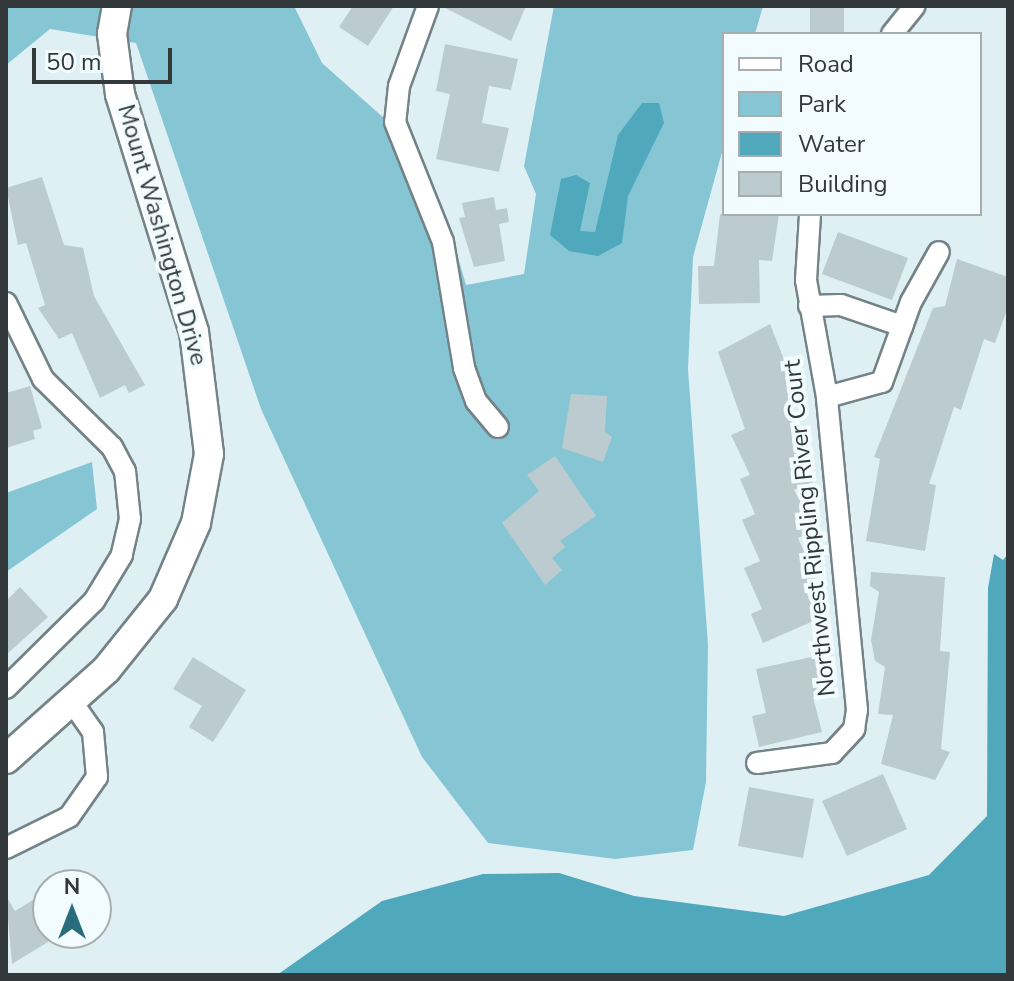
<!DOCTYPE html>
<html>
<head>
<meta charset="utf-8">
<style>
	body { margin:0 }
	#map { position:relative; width:1014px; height:981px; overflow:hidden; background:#dff0f4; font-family:"Nunito Sans",sans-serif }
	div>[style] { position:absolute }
	.green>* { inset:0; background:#86c6d4 }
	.water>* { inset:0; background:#4fa8bc }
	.building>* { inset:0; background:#bbcbcf }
	.roads { filter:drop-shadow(2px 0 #748387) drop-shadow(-2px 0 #748387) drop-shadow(0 2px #748387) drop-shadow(0 -2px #748387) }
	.minor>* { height:20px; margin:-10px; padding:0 10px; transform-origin:10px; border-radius:10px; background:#fff }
	.secondary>* { height:28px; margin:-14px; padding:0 14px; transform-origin:14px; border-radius:14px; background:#fff }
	span { translate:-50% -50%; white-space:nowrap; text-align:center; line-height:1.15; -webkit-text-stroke:8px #f2fcfe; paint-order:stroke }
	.street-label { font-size:24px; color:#33393b }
	.frame { position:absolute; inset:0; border:8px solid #33393b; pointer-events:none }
	.legend { position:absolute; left:722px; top:32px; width:260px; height:184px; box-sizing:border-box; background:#f2fcfe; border:2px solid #a6aeb0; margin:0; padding:10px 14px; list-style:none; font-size:24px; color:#33393b }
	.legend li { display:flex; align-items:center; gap:16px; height:40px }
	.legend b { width:40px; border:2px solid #a6aeb0 }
	.north { position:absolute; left:32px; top:869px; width:80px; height:80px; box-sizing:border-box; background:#f2fcfe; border:2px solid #a6aeb0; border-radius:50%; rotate:0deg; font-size:22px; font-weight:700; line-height:32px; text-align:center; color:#33393b }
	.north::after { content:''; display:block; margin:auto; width:28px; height:36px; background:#276d7b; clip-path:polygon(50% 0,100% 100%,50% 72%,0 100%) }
	.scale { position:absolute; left:32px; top:48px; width:140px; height:36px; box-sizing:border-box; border:4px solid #33393b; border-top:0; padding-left:10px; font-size:24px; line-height:28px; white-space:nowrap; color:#33393b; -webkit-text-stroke:6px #f2fcfe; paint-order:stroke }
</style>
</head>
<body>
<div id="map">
	<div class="green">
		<div style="clip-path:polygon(6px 6px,294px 6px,322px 63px,412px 143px,447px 219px,466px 285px,524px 274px,536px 194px,524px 166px,554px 6px,763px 6px,755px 34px,724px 34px,724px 145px,693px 257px,688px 369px,708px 645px,706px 782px,693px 850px,615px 859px,488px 843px,422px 757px,261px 409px,136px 43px,50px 29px,6px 65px)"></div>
		<div style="clip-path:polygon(92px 462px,97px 509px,6px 572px,6px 493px)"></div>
	</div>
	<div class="water">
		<div style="clip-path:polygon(642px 103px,659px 103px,664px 123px,628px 196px,622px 243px,598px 256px,569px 251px,550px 235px,561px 179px,576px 175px,590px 183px,580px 231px,595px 232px,618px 135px)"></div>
		<div style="clip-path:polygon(994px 554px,1003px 560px,1008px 554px,1008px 975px,277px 975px,382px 901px,483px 874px,559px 873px,634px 896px,784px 916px,929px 875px,987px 816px,988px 588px)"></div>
	</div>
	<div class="building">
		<div style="clip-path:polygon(353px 6px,394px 6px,368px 46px,339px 27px)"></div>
		<div style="clip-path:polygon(441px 6px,526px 6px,511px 41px)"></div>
		<div style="clip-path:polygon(810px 6px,844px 6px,844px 34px,810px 34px)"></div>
		<div style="clip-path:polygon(445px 44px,518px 59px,511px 90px,489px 86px,482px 123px,509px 128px,499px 172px,436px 159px,450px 94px,436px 91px)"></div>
		<div style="clip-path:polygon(42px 177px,64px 245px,83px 248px,94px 296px,145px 385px,129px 393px,125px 385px,100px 398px,72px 333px,59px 339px,38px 308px,45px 305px,26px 243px,18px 245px,6px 188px)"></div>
		<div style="clip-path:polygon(494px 197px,496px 210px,507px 208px,509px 222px,499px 224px,505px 261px,474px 267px,459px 218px,465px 217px,462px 203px)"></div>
		<div style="clip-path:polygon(720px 214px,779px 214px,772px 261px,759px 260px,760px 303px,699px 304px,698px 266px,714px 266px)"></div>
		<div style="clip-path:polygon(838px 232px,908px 258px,892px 300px,822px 274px)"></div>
		<div style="clip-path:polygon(957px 259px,1008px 277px,1008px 307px,995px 343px,984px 339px,961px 410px,954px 407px,929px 484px,936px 485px,925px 551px,866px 541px,880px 459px,874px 457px,933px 308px,945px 306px)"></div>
		<div style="clip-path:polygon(770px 324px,799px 397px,785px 404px,813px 482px,794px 490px,816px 530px,798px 538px,816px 579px,803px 585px,818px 619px,763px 643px,751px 614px,762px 609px,744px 568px,760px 561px,742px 520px,755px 514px,740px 479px,750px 475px,731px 435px,745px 429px,718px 352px)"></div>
		<div style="clip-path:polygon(30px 386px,42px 428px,33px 431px,35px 439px,6px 448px,6px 393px)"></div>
		<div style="clip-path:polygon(571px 394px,607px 396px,605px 432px,612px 437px,603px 462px,562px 448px)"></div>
		<div style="clip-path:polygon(555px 456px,596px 516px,560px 541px,565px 547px,552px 558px,562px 570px,545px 585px,502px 523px,539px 491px,527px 475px)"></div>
		<div style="clip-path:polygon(871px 572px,945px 577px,940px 651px,950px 652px,941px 749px,950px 752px,935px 780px,881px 764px,893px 715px,878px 714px,885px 667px,875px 661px,871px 640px,879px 592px,870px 586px)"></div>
		<div style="clip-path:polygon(20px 587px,48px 617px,6px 655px,6px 601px)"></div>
		<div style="clip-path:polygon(816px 656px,825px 694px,813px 697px,822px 732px,759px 747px,752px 716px,766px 713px,756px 669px)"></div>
		<div style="clip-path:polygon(193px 657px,246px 690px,213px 742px,189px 727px,202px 706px,173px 689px)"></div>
		<div style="clip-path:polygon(883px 774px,907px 829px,847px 856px,822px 801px)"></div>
		<div style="clip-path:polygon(749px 787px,814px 799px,803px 858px,738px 846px)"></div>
		<div style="clip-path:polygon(48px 891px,48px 942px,12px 964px,6px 896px,15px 911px)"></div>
	</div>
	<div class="roads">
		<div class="minor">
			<div style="left:428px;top:6px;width:85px;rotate:109.9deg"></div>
			<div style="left:399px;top:86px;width:36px;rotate:96deg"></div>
			<div style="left:395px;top:122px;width:129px;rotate:68.2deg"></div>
			<div style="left:443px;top:242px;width:128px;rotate:80.5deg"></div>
			<div style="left:464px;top:368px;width:35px;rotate:70deg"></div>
			<div style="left:476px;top:401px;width:34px;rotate:50deg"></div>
			<div style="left:892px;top:34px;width:36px;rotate:-51deg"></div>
			<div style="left:6px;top:303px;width:85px;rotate:64deg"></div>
			<div style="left:43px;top:379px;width:97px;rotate:44.6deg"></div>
			<div style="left:112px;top:447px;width:27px;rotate:62deg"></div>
			<div style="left:125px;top:471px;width:48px;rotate:84.1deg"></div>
			<div style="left:130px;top:519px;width:37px;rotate:103deg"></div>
			<div style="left:122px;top:555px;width:54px;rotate:121.3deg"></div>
			<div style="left:94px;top:601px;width:124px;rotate:135.3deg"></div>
			<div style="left:809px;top:306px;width:32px;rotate:-2deg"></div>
			<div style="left:841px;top:305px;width:65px;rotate:19deg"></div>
			<div style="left:827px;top:397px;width:57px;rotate:-15.3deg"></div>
			<div style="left:882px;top:382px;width:85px;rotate:-70.1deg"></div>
			<div style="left:911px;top:302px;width:57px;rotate:-60.8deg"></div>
			<div style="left:757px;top:763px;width:76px;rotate:-7.6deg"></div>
			<div style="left:832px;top:753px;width:33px;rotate:-47deg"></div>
			<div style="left:854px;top:729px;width:19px;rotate:-81deg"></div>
			<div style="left:857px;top:710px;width:314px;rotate:-95.5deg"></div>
			<div style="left:827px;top:397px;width:119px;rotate:-100.2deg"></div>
			<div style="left:806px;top:280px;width:66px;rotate:-86.5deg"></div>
			<div style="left:6px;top:848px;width:70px;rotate:-26.2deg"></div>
			<div style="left:69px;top:817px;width:49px;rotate:-55deg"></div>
			<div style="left:97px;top:777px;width:45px;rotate:-95.1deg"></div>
			<div style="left:93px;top:732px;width:38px;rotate:-125deg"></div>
		</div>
		<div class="secondary">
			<div style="left:6px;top:759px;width:134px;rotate:-41.7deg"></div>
			<div style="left:106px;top:670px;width:91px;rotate:-51.2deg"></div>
			<div style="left:163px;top:599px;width:83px;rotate:-66.5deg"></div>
			<div style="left:196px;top:523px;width:70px;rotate:-79.3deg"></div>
			<div style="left:209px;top:454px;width:123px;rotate:-97deg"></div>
			<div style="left:194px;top:332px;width:249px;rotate:-107.3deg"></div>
			<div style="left:120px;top:94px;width:61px;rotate:-97.6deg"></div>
			<div style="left:112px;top:34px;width:28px;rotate:-80deg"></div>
		</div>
	</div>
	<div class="street-label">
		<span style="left:162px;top:235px;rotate:74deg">Mount Washington Drive</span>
		<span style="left:810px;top:528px;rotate:-96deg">Northwest Rippling River Court</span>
	</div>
	<div class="frame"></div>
	<ul class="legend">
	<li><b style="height:10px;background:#fff"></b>Road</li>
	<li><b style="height:22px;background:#86c6d4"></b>Park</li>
	<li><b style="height:22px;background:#4fa8bc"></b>Water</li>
	<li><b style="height:22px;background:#bbcbcf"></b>Building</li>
	</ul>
	<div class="north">N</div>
	<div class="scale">50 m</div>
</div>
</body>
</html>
